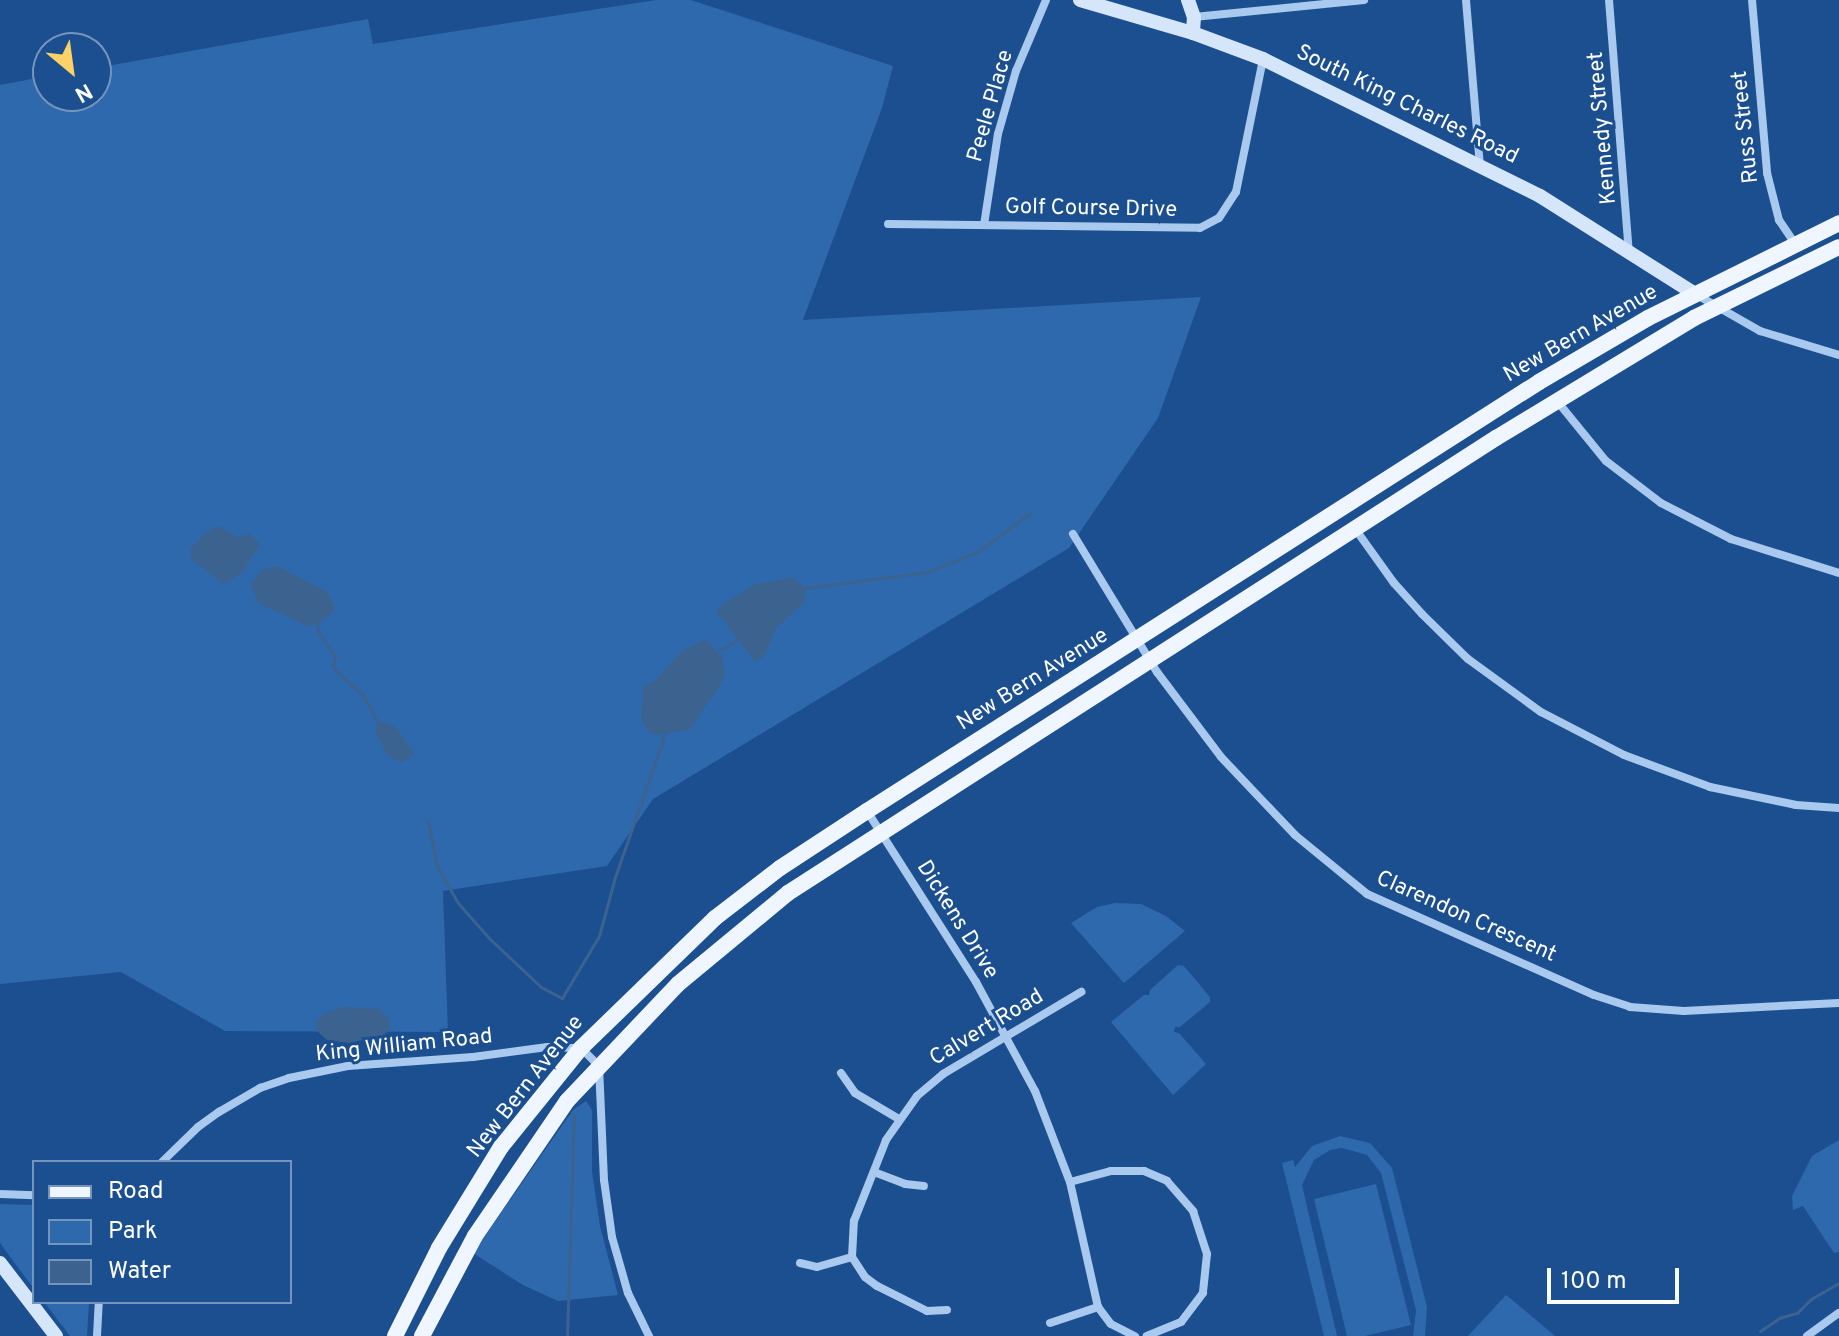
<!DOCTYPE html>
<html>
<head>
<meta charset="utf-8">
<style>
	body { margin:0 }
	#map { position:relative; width:1839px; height:1336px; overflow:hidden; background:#1b4f8f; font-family:Overpass,sans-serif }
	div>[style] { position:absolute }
	.green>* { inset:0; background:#2e69ad }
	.water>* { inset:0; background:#3c6290 }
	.stream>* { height:3px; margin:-1.5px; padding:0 1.5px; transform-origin:1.5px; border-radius:1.5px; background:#3c6290 }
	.street>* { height:8px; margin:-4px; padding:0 4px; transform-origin:4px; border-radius:4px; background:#a9c9ee }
	.secondary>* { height:14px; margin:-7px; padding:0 7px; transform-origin:7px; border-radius:7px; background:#d6e6fa }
	.primary>* { height:16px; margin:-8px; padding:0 8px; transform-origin:8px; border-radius:8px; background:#f0f6ff }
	span { translate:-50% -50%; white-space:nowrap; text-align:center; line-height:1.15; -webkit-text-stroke:6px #1b4f8f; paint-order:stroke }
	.street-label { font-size:22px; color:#fff }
	.legend { position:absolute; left:32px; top:1160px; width:260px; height:144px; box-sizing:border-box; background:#1b4f8f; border:2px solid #7695bc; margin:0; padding:10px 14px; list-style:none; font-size:24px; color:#fff }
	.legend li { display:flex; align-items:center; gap:16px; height:40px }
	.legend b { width:40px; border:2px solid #7695bc }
	.north { position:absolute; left:32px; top:32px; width:80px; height:80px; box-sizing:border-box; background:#1b4f8f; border:2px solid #7695bc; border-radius:50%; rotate:151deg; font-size:22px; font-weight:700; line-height:32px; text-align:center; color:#fff }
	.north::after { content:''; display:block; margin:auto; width:28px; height:36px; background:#ffd166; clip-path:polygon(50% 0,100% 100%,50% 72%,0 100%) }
	.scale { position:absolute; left:1547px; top:1268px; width:132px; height:36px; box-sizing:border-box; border:4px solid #fff; border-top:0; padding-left:10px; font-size:24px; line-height:28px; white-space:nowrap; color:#fff; -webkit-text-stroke:6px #1b4f8f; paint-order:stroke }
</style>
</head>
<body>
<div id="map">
	<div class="green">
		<div style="clip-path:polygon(656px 0,691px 0,893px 66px,882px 108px,803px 320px,1201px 297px,1158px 418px,1069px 548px,653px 799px,607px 866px,443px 891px,448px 1032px,225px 1031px,121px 972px,0 984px,0 85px,48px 76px,48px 96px,96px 96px,96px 68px,368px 19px,373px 44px)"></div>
		<div style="clip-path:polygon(1115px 903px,1141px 904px,1166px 916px,1185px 931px,1124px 983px,1071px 923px,1097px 907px)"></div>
		<div style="clip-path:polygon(1178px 965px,1184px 966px,1210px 997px,1210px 1002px,1180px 1027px,1175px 1027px,1174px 1032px,1179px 1033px,1206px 1064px,1173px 1095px,1111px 1022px,1144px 995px,1149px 995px,1150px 990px)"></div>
		<div style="clip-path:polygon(586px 1101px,592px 1110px,592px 1172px,600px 1226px,618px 1295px,558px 1301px,523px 1285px,473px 1253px,573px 1110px)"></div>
		<div style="clip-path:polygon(1340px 1136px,1370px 1143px,1392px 1168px,1427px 1307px,1425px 1336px,1413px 1336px,1416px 1310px,1381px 1173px,1367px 1155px,1342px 1148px,1330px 1150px,1314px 1160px,1302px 1185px,1337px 1336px,1324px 1336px,1282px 1163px,1293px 1160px,1295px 1167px,1312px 1146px)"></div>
		<div style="clip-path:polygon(1839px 1140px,1839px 1252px,1834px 1253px,1803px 1206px,1793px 1210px,1792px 1196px,1812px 1156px)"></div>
		<div style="clip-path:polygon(1376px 1184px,1411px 1325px,1365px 1336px,1347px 1336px,1314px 1199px)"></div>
		<div style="clip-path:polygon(0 1204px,34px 1205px,34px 1289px,0 1243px)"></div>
		<div style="clip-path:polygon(1506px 1295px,1516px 1303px,1555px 1336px,1468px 1336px)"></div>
		<div style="clip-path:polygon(44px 1302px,89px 1302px,87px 1336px,70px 1336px)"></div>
	</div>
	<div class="water">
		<div style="clip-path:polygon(218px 526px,238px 537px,250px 534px,260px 544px,242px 573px,223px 584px,191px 559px,190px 550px,205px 533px)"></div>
		<div style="clip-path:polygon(277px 566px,327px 592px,335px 607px,332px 614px,310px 627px,258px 603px,251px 585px,261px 570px)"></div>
		<div style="clip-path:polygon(792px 578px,806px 588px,804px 603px,777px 627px,764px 656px,755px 662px,717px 612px,718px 607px,755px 584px)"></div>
		<div style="clip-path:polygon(706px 639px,723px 659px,724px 677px,718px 688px,689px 730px,655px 735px,648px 731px,641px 719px,643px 686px,656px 680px,682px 651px)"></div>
		<div style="clip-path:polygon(384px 722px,396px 727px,414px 754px,402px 763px,389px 756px,375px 733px,378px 723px)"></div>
		<div style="clip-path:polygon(343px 1007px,380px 1009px,389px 1019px,390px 1030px,382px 1036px,349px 1043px,327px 1040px,317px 1031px,316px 1022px,323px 1014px)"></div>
	</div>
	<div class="stream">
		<div style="left:806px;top:588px;width:123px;rotate:-7.5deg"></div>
		<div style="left:928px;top:572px;width:55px;rotate:-22.4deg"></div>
		<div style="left:979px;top:551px;width:64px;rotate:-36.7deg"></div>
		<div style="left:317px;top:623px;width:9px;rotate:84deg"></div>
		<div style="left:318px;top:632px;width:29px;rotate:55deg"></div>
		<div style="left:335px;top:656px;width:9px;rotate:103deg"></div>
		<div style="left:333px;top:665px;width:9px;rotate:58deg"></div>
		<div style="left:338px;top:673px;width:33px;rotate:41deg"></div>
		<div style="left:363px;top:695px;width:32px;rotate:62deg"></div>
		<div style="left:718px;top:651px;width:24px;rotate:-30deg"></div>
		<div style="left:428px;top:820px;width:47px;rotate:78.9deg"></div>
		<div style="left:437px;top:866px;width:43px;rotate:60.4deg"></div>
		<div style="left:458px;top:903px;width:48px;rotate:48.4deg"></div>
		<div style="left:490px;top:939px;width:70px;rotate:43.3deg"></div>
		<div style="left:541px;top:987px;width:24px;rotate:28deg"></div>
		<div style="left:562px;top:998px;width:72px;rotate:-59.2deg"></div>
		<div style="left:599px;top:936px;width:61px;rotate:-74.8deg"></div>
		<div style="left:615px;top:877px;width:155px;rotate:-70.7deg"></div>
		<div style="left:1760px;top:1331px;width:23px;rotate:-34deg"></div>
		<div style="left:1779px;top:1318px;width:19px;rotate:-16deg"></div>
		<div style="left:1797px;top:1313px;width:20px;rotate:-45deg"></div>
		<div style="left:1811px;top:1299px;width:32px;rotate:-30deg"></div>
		<div style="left:567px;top:1336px;width:222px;rotate:-88.2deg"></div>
	</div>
	<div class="street">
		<div style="left:1466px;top:0;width:166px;rotate:85.2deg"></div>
		<div style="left:1609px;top:0;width:253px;rotate:85.5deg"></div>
		<div style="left:1752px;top:0;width:174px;rotate:85deg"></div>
		<div style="left:1767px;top:173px;width:49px;rotate:75.7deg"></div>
		<div style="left:1779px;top:220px;width:29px;rotate:56deg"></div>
		<div style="left:1194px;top:17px;width:171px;rotate:-5.7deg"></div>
		<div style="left:888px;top:224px;width:312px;rotate:0.7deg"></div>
		<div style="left:1200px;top:228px;width:21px;rotate:-28deg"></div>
		<div style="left:1219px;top:218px;width:31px;rotate:-57deg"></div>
		<div style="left:1236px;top:192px;width:136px;rotate:-78.5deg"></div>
		<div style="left:984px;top:225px;width:92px;rotate:-81.3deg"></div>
		<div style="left:998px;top:134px;width:66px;rotate:-74.1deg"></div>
		<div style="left:1016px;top:71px;width:77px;rotate:-67.1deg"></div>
		<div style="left:1697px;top:295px;width:73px;rotate:29.7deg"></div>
		<div style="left:1760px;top:331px;width:83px;rotate:16.9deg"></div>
		<div style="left:1557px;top:401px;width:77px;rotate:50.8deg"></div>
		<div style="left:1606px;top:461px;width:69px;rotate:37.4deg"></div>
		<div style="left:1661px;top:503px;width:79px;rotate:27.2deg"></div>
		<div style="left:1731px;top:539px;width:113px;rotate:17.5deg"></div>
		<div style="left:1356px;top:530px;width:65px;rotate:54.4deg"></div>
		<div style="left:1394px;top:583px;width:42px;rotate:47.9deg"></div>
		<div style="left:1422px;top:614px;width:64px;rotate:44.4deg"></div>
		<div style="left:1468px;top:659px;width:90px;rotate:36deg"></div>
		<div style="left:1541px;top:712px;width:93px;rotate:27.4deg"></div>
		<div style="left:1624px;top:755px;width:92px;rotate:20.4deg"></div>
		<div style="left:1710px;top:787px;width:88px;rotate:11.8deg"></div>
		<div style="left:1796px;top:805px;width:43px;rotate:4deg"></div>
		<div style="left:1073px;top:534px;width:162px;rotate:58.7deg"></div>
		<div style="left:1157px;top:672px;width:106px;rotate:53deg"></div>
		<div style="left:1221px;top:757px;width:108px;rotate:46.5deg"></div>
		<div style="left:1295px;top:835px;width:93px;rotate:39.3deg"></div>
		<div style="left:1367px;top:894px;width:248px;rotate:24deg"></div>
		<div style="left:1594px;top:995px;width:38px;rotate:18deg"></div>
		<div style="left:1630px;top:1007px;width:54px;rotate:4.2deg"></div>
		<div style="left:1684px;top:1011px;width:155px;rotate:-3deg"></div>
		<div style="left:867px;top:811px;width:203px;rotate:57.5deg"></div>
		<div style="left:976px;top:982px;width:124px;rotate:61.6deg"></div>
		<div style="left:1035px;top:1091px;width:97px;rotate:69deg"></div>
		<div style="left:1070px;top:1182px;width:128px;rotate:77.4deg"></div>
		<div style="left:1098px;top:1307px;width:21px;rotate:53deg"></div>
		<div style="left:1111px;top:1324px;width:27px;rotate:27deg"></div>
		<div style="left:841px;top:1073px;width:24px;rotate:55deg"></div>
		<div style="left:855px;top:1093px;width:51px;rotate:30.6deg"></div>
		<div style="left:162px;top:1162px;width:50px;rotate:-44.2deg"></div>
		<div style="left:198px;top:1127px;width:26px;rotate:-36deg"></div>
		<div style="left:219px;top:1112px;width:48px;rotate:-30.3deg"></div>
		<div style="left:260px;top:1088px;width:31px;rotate:-19deg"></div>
		<div style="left:289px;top:1078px;width:60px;rotate:-11.5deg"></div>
		<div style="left:348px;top:1066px;width:125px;rotate:-4.1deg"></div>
		<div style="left:473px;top:1057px;width:75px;rotate:-7.7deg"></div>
		<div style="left:547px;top:1047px;width:34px;rotate:2deg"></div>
		<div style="left:581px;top:1048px;width:25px;rotate:45deg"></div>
		<div style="left:599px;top:1066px;width:114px;rotate:87.5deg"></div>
		<div style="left:604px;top:1180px;width:58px;rotate:82deg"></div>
		<div style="left:612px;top:1237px;width:58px;rotate:74.1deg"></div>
		<div style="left:628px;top:1293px;width:48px;rotate:64deg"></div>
		<div style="left:874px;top:1172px;width:33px;rotate:21deg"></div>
		<div style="left:905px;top:1184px;width:19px;rotate:6deg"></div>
		<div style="left:1070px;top:1182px;width:42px;rotate:-15deg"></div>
		<div style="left:1111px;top:1171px;width:33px"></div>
		<div style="left:1144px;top:1171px;width:25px;rotate:23deg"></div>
		<div style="left:1167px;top:1181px;width:40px;rotate:49deg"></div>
		<div style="left:1193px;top:1211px;width:45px;rotate:72deg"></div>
		<div style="left:1207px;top:1254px;width:39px;rotate:96deg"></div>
		<div style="left:1203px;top:1293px;width:36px;rotate:127deg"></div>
		<div style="left:1181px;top:1322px;width:37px;rotate:158deg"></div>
		<div style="left:0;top:1194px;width:34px;rotate:2deg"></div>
		<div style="left:800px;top:1263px;width:17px;rotate:13deg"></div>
		<div style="left:817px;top:1267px;width:36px;rotate:-16deg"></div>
		<div style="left:947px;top:1310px;width:20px;rotate:177deg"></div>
		<div style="left:927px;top:1311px;width:56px;rotate:-153.4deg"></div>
		<div style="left:877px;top:1286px;width:15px;rotate:-143deg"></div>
		<div style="left:865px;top:1277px;width:24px;rotate:-123deg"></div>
		<div style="left:852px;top:1257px;width:36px;rotate:-87deg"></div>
		<div style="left:854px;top:1221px;width:87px;rotate:-68.4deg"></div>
		<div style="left:886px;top:1140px;width:54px;rotate:-54.8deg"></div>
		<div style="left:917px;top:1096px;width:34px;rotate:-40deg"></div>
		<div style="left:943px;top:1074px;width:161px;rotate:-30.7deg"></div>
		<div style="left:1050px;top:1323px;width:51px;rotate:-18.4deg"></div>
		<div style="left:97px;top:1336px;width:34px;rotate:-87deg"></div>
		<div style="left:1807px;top:1336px;width:39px;rotate:-36deg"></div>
	</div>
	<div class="secondary">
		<div style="left:1080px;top:0;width:118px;rotate:16.3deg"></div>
		<div style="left:1193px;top:33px;width:75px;rotate:20.4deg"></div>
		<div style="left:1263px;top:59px;width:309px;rotate:26.3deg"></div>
		<div style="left:1540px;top:196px;width:183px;rotate:32.3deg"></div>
		<div style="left:1188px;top:0;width:18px;rotate:71deg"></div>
		<div style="left:1194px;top:17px;width:16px;rotate:94deg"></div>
		<div style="left:0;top:1263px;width:92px;rotate:52.5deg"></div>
	</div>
	<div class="primary">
		<div style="left:395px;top:1336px;width:98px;rotate:-63.4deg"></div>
		<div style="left:439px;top:1248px;width:119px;rotate:-58.5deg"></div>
		<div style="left:501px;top:1147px;width:127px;rotate:-51.1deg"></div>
		<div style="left:581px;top:1048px;width:187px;rotate:-44.1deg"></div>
		<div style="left:715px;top:918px;width:82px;rotate:-37.6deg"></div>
		<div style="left:780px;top:868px;width:104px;rotate:-33.2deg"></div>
		<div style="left:867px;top:811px;width:797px;rotate:-32.55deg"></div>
		<div style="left:1539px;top:382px;width:126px;rotate:-30.4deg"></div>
		<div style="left:1648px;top:318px;width:213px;rotate:-26.4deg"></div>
		<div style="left:422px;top:1336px;width:113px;rotate:-62.1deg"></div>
		<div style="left:475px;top:1236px;width:163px;rotate:-55.7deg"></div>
		<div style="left:567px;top:1101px;width:161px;rotate:-46.5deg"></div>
		<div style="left:678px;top:984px;width:143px;rotate:-39.6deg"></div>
		<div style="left:788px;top:893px;width:842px;rotate:-32.73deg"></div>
		<div style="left:1496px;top:438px;width:232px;rotate:-31.2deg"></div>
		<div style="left:1694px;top:318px;width:161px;rotate:-26.1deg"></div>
	</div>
	<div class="street-label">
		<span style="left:1407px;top:105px;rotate:26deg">South King Charles Road</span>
		<span style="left:991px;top:106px;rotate:-74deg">Peele Place</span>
		<span style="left:1746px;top:127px;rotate:-96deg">Russ Street</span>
		<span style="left:1603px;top:128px;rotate:-95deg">Kennedy Street</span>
		<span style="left:1091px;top:209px;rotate:1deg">Golf Course Drive</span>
		<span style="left:1581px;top:334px;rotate:-30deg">New Bern Avenue</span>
		<span style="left:1033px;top:680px;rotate:-32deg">New Bern Avenue</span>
		<span style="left:1466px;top:917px;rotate:24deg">Clarendon Crescent</span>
		<span style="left:957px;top:920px;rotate:58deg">Dickens Drive</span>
		<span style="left:987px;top:1028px;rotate:-31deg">Calvert Road</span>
		<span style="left:404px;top:1046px;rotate:-6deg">King William Road</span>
		<span style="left:526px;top:1087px;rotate:-52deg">New Bern Avenue</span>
	</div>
	<ul class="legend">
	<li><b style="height:10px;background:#f0f6ff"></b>Road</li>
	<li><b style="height:22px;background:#2e69ad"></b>Park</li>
	<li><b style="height:22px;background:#3c6290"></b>Water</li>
	</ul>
	<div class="north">N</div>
	<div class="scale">100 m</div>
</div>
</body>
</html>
